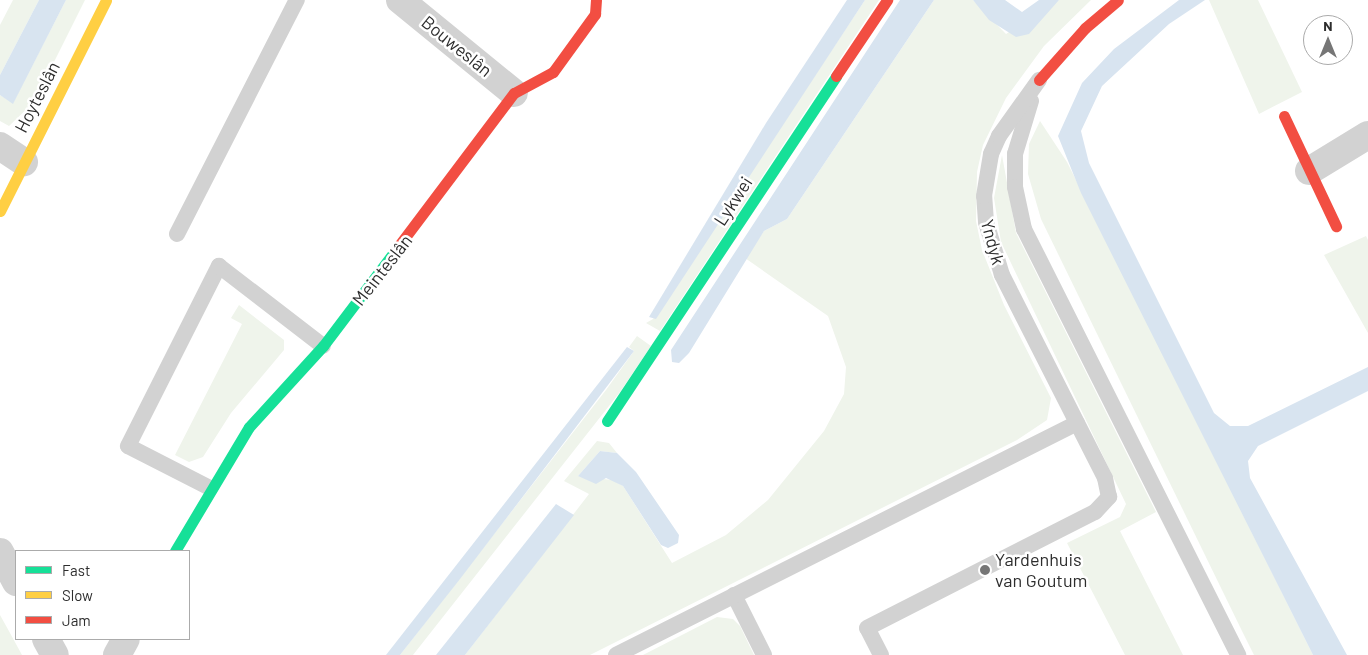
<!DOCTYPE html>
<html>
<head>
<meta charset="utf-8">
<style>
	body { margin:0 }
	#map { position:relative; width:1368px; height:655px; overflow:hidden; background:#fff; font-family:Barlow,sans-serif }
	div>[style] { position:absolute }
	.green>* { inset:0; background:#eff4eb }
	.water>* { inset:0; background:#d8e4f0 }
	.lane>* { height:16px; margin:-8px; padding:0 8px; transform-origin:8px; border-radius:8px; background:#d2d2d2 }
	.street>* { height:28px; margin:-14px; padding:0 14px; transform-origin:14px; border-radius:14px; background:#d2d2d2 }
	.fast>* { height:11px; margin:-5.5px; padding:0 5.5px; transform-origin:5.5px; border-radius:5.5px; background:#16e098 }
	.slow>* { height:11px; margin:-5.5px; padding:0 5.5px; transform-origin:5.5px; border-radius:5.5px; background:#ffcf43 }
	.jam>* { height:11px; margin:-5.5px; padding:0 5.5px; transform-origin:5.5px; border-radius:5.5px; background:#f24e42 }
	.dots>* { width:14px; height:14px; translate:-50% -50%; box-sizing:border-box; border:2px solid #fff; border-radius:50% }
	span { translate:-50% -50%; white-space:nowrap; text-align:center; line-height:1.15; -webkit-text-stroke:5px #fff; paint-order:stroke }
	.street-label { font-size:18px; color:#2d2d2d }
	.poi-label { font-size:18px; color:#2d2d2d }
	.left { translate:0 -50%; text-align:left }
	.legend { position:absolute; left:15px; top:550px; width:175px; height:90px; box-sizing:border-box; background:#fff; border:1px solid #ababab; margin:0; padding:6px 9px; list-style:none; font-size:15px; color:#2d2d2d }
	.legend li { display:flex; align-items:center; gap:10px; height:25px }
	.legend b { width:25px; border:1px solid #ababab }
	.north { position:absolute; left:1303px; top:15px; width:50px; height:50px; box-sizing:border-box; background:#fff; border:1px solid #ababab; border-radius:50%; rotate:0deg; font-size:14px; font-weight:700; line-height:20px; text-align:center; color:#2d2d2d }
	.north::after { content:''; display:block; margin:auto; width:18px; height:22px; background:#767676; clip-path:polygon(50% 0,100% 100%,50% 72%,0 100%) }
</style>
</head>
<body>
<div id="map">
	<div class="green">
		<div style="clip-path:polygon(13px 0,39px 0,0 75px,0 25px)"></div>
		<div style="clip-path:polygon(66px 0,85px 0,34px 102px,9px 126px,0 121px,0 95px,13px 103px)"></div>
		<div style="clip-path:polygon(865px 0,879px 0,660px 331px,646px 323px,653px 319px)"></div>
		<div style="clip-path:polygon(934px 0,973px 0,1006px 34px,1059px 0,1091px 0,1044px 46px,1006px 98px,983px 145px,977px 172px,976px 221px,982px 250px,1004px 305px,1051px 398px,1047px 420px,1017px 440px,590px 655px,465px 655px,589px 494px,564px 481px,597px 441px,609px 443px,617px 453px,600px 451px,578px 476px,612px 480px,623px 486px,672px 563px,726px 535px,768px 500px,824px 431px,844px 394px,846px 367px,828px 316px,745px 258px,764px 231px,787px 219px)"></div>
		<div style="clip-path:polygon(1209px 0,1258px 0,1302px 92px,1259px 114px)"></div>
		<div style="clip-path:polygon(1040px 121px,1067px 162px,1313px 655px,1254px 655px,1243px 633px,1041px 219px,1028px 174px,1029px 144px)"></div>
		<div style="clip-path:polygon(1002px 155px,1016px 233px,1156px 512px,1120px 531px,1183px 655px,1125px 655px,1067px 543px,1120px 517px,1126px 504px,1001px 242px,994px 198px)"></div>
		<div style="clip-path:polygon(1366px 236px,1368px 240px,1368px 333px,1324px 255px)"></div>
		<div style="clip-path:polygon(239px 305px,284px 340px,284px 350px,231px 413px,203px 457px,189px 462px,175px 455px,242px 324px,231px 318px)"></div>
		<div style="clip-path:polygon(637px 336px,651px 346px,620px 392px,413px 655px,400px 655px,606px 390px,634px 351px,629px 347px)"></div>
		<div style="clip-path:polygon(0 615px,10px 633px,22px 655px,0 655px)"></div>
		<div style="clip-path:polygon(717px 617px,733px 619px,740px 626px,754px 655px,643px 655px)"></div>
	</div>
	<div class="water">
		<div style="clip-path:polygon(39px 0,66px 0,13px 104px,0 95px,0 75px)"></div>
		<div style="clip-path:polygon(847px 0,865px 0,656px 319px,649px 317px,766px 123px)"></div>
		<div style="clip-path:polygon(900px 0,934px 0,787px 219px,764px 231px,689px 353px,679px 363px,672px 362px,671px 350px)"></div>
		<div style="clip-path:polygon(973px 0,1005px 0,1022px 12px,1039px 0,1059px 0,1029px 34px,1016px 37px,989px 20px)"></div>
		<div style="clip-path:polygon(1179px 0,1205px 0,1169px 24px,1102px 86px,1081px 131px,1089px 163px,1214px 413px,1230px 426px,1248px 426px,1368px 367px,1368px 391px,1258px 446px,1248px 461px,1250px 478px,1347px 655px,1313px 655px,1081px 193px,1058px 136px,1082px 83px,1114px 49px)"></div>
		<div style="clip-path:polygon(627px 347px,634px 351px,460px 579px,400px 655px,386px 655px)"></div>
		<div style="clip-path:polygon(600px 451px,617px 453px,636px 472px,679px 535px,678px 543px,668px 548px,661px 545px,623px 486px,606px 478px,596px 484px,578px 476px)"></div>
		<div style="clip-path:polygon(556px 504px,574px 515px,465px 655px,436px 655px)"></div>
	</div>
	<div class="lane">
		<div style="left:1031px;top:101px;width:55px;rotate:106.8deg"></div>
		<div style="left:1015px;top:154px;width:33px;rotate:90deg"></div>
		<div style="left:1015px;top:187px;width:43px;rotate:77.9deg"></div>
		<div style="left:1024px;top:229px;width:477px;rotate:63.3deg"></div>
		<div style="left:177px;top:234px;width:263px;rotate:-62.9deg"></div>
		<div style="left:210px;top:488px;width:92px;rotate:-152.9deg"></div>
		<div style="left:128px;top:446px;width:202px;rotate:-63.2deg"></div>
		<div style="left:219px;top:266px;width:131px;rotate:37.6deg"></div>
		<div style="left:734px;top:595px;width:67px;rotate:63.4deg"></div>
		<div style="left:616px;top:655px;width:516px;rotate:-26.71deg"></div>
		<div style="left:881px;top:655px;width:30px;rotate:-117deg"></div>
		<div style="left:867px;top:628px;width:256px;rotate:-27deg"></div>
		<div style="left:1095px;top:512px;width:21px;rotate:-47deg"></div>
		<div style="left:1109px;top:497px;width:19px;rotate:-102deg"></div>
		<div style="left:1105px;top:478px;width:228px;rotate:-116.9deg"></div>
		<div style="left:1002px;top:275px;width:55px;rotate:-106.8deg"></div>
		<div style="left:986px;top:222px;width:26px;rotate:-94deg"></div>
		<div style="left:984px;top:196px;width:43px;rotate:-80.5deg"></div>
		<div style="left:991px;top:154px;width:20px;rotate:-66deg"></div>
		<div style="left:999px;top:136px;width:69px;rotate:-54.5deg"></div>
	</div>
	<div class="street">
		<div style="left:400px;top:0;width:147px;rotate:39.2deg"></div>
		<div style="left:0;top:146px;width:29px;rotate:34deg"></div>
		<div style="left:1309px;top:171px;width:69px;rotate:-31.4deg"></div>
		<div style="left:0;top:552px;width:34px;rotate:62deg"></div>
		<div style="left:46px;top:639px;width:18px;rotate:61deg"></div>
		<div style="left:117px;top:655px;width:18px;rotate:-61deg"></div>
	</div>
	<div class="fast">
		<div style="left:607px;top:421px;width:414px;rotate:-56.4deg"></div>
		<div style="left:175px;top:551px;width:144px;rotate:-59.2deg"></div>
		<div style="left:249px;top:427px;width:110px;rotate:-47.6deg"></div>
		<div style="left:323px;top:346px;width:123px;rotate:-52.9deg"></div>
	</div>
	<div class="slow">
		<div style="left:0;top:211px;width:236px;rotate:-63.3deg"></div>
	</div>
	<div class="jam">
		<div style="left:836px;top:76px;width:92px;rotate:-56.1deg"></div>
		<div style="left:1039px;top:80px;width:69px;rotate:-48.5deg"></div>
		<div style="left:1085px;top:28px;width:43px;rotate:-40.3deg"></div>
		<div style="left:1284px;top:116px;width:122px;rotate:64.7deg"></div>
		<div style="left:397px;top:248px;width:194px;rotate:-53deg"></div>
		<div style="left:514px;top:93px;width:44px;rotate:-28.3deg"></div>
		<div style="left:553px;top:72px;width:72px;rotate:-54.1deg"></div>
		<div style="left:595px;top:14px;width:14px;rotate:-86deg"></div>
	</div>
	<div class="dots">
		<div style="left:985px;top:570px;background:#767676"></div>
	</div>
	<div class="street-label">
		<span style="left:457px;top:46px;rotate:39deg">Bouweslân</span>
		<span style="left:37px;top:97px;rotate:-63deg">Hoyteslân</span>
		<span style="left:733px;top:201px;rotate:-57deg">Lykwei</span>
		<span style="left:993px;top:242px;rotate:75deg">Yndyk</span>
		<span style="left:382px;top:270px;rotate:-52deg">Meinteslân</span>
	</div>
	<div class="poi-label">
		<span class="left" style="left:995px;top:570px">Yardenhuis<br>van Goutum</span>
	</div>
	<ul class="legend">
	<li><b style="height:6px;background:#16e098"></b>Fast</li>
	<li><b style="height:6px;background:#ffcf43"></b>Slow</li>
	<li><b style="height:6px;background:#f24e42"></b>Jam</li>
	</ul>
	<div class="north">N</div>
</div>
</body>
</html>
